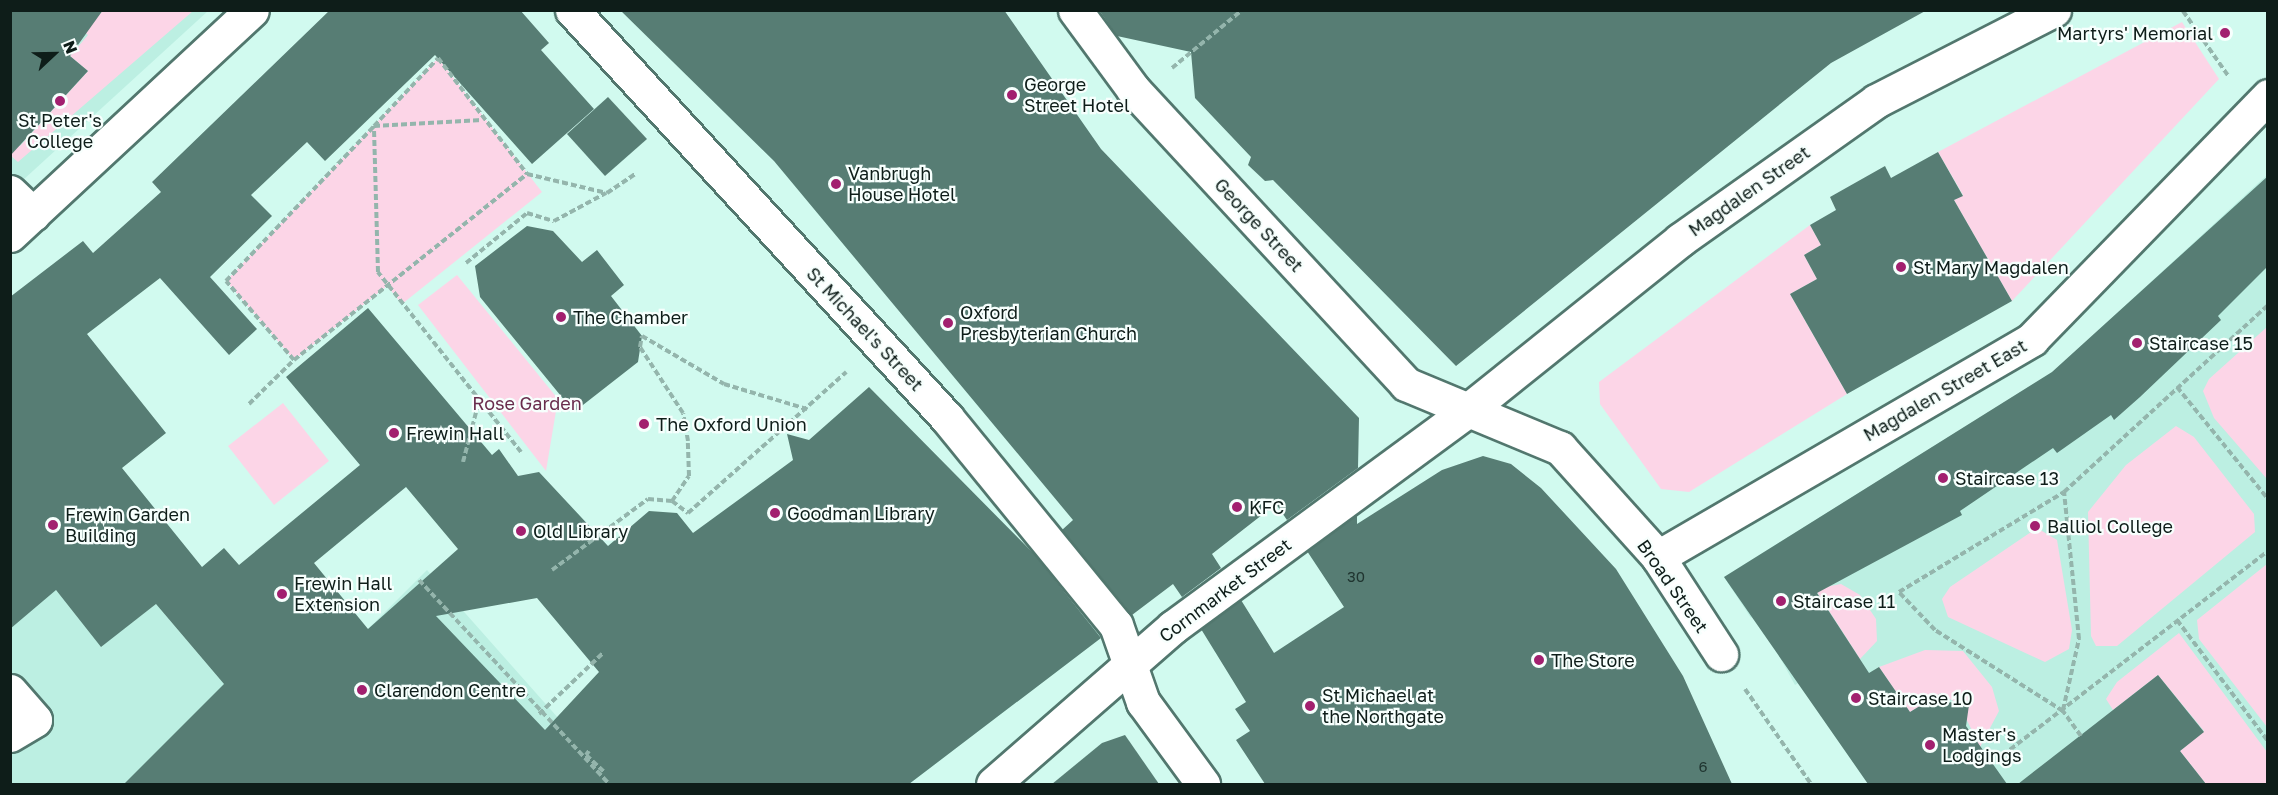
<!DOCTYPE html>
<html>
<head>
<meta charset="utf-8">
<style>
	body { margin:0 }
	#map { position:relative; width:2278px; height:795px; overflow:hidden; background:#d1faef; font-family:"Golos Text",sans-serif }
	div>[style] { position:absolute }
	.built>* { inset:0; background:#bcefe2 }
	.green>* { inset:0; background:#fcd5e7 }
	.building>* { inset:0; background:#577d74 }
	.path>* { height:4px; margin-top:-2px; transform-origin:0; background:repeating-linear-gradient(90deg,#94b5ac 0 6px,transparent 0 9px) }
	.roads { filter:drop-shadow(2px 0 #52776e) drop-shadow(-2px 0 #52776e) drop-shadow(0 2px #52776e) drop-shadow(0 -2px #52776e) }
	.minor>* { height:33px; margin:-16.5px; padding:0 16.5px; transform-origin:16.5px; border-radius:16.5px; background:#fff }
	.dots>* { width:16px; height:16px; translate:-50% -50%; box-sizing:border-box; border:3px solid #f7fffd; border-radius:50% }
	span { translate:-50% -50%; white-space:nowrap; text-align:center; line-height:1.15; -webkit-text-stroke:4.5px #f7fffd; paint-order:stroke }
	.number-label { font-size:15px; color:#203530 }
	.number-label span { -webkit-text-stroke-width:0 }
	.poi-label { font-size:18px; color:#0e1d19 }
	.right { translate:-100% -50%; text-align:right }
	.left { translate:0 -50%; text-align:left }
	.street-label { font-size:18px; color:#0e1d19 }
	.park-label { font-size:18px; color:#682c4c }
	.frame { position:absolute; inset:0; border:12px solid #0e1d19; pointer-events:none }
	.north { position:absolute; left:24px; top:24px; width:60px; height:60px; -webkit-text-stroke:4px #f7fffd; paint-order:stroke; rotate:68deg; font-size:16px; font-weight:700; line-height:24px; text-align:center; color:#0e1d19 }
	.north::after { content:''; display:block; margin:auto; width:21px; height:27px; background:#0e1d19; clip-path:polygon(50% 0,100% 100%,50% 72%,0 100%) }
</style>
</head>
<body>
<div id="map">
	<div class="built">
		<div style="clip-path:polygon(11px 11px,208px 11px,11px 191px)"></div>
		<div style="clip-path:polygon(2267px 175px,2267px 784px,1868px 784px,1800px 682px,1795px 685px,1756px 614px,1751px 618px,1724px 577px,2053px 372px)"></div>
		<div style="clip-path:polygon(916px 435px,1102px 637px,909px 784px,11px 784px,10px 533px,101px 646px,156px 604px,224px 684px,299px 621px,368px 629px,427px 570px,583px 746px)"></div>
	</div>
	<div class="green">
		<div style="clip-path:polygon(103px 11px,193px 11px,18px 162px,11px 156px,11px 139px,20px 146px,88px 71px,70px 56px,88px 35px,80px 28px)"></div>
		<div style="clip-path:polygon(2182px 22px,2219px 79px,2012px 301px,1954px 200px,1963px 195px,1938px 152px)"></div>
		<div style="clip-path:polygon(438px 58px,542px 192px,402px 304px,387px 286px,294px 360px,226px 281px)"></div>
		<div style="clip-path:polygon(1810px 225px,1821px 245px,1804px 255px,1817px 279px,1790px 294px,1847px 394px,1689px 492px,1661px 489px,1600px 404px,1599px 382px)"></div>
		<div style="clip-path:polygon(457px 275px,558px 399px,546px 471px,418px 305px)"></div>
		<div style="clip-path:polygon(2267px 327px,2267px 479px,2214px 418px,2203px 391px,2209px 379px)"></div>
		<div style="clip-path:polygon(283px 403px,329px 461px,274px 505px,228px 446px)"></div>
		<div style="clip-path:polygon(2176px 426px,2194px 437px,2254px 514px,2255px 532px,2117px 646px,2096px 646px,2091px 636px,2088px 512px,2126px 465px)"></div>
		<div style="clip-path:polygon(2037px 528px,2057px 540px,2072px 630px,2069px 649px,2045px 662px,1948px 617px,1942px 599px,1950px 587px)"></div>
		<div style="clip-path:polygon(2267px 564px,2267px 727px,2199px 639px,2197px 620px)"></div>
		<div style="clip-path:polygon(1841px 584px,1860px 595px,1876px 619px,1877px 641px,1860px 659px,1815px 589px)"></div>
		<div style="clip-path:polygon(2179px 633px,2267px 752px,2267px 784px,2206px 784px,2180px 751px,2204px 731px,2158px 675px,2113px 710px,2106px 699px,2117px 682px)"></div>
		<div style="clip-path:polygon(1925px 650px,1963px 651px,1992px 687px,1999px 711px,1980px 747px,1959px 704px,1941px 694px,1910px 712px,1879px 667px)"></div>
	</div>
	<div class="building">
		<div style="clip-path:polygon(10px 10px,103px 10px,70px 56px,88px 71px,10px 156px)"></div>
		<div style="clip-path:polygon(evenodd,330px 10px,520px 10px,549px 43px,541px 50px,594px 109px,532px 164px,435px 55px,325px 161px,307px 142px,251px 195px,272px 216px,210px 277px,257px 329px,229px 355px,160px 278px,87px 334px,166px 433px,122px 468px,202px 567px,224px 548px,239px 565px,360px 465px,286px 377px,368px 308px,492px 455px,499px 449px,518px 476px,539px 472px,608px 546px,649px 511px,677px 513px,693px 533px,793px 460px,787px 434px,809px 440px,869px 387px,1035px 555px,1101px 638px,909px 784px,124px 784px,224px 684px,156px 604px,101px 647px,56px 590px,10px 629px,10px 297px,83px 241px,93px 253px,161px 192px,152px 182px,330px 10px,406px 487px,458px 549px,368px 629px,314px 563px,406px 487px,330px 10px,537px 598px,599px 672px,545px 730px,436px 616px,537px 598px)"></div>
		<div style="clip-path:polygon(620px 10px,1004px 10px,1101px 149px,1359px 418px,1358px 468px,1287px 520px,1276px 504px,1212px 554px,1221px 568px,1182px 597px,1173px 584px,1132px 615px,1062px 530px,1073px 520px,774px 161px)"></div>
		<div style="clip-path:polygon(1099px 10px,1927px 10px,1831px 63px,1456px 366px,1273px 180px,1265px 181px,1248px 165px,1251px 157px,1195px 98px,1191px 52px,1117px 36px)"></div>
		<div style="clip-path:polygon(608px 97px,647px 139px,605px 176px,567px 134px)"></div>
		<div style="clip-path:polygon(1938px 152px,1963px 196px,1954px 200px,2012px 301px,1847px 394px,1790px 294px,1817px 279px,1804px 255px,1821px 245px,1810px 225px,1836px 210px,1830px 197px,1885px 166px,1891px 178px)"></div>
		<div style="clip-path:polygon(2268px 176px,2268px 266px,2218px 316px,2221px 320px,2140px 397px,2114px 420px,2111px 415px,2057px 453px,2053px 448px,1960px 511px,1962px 515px,1817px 593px,1869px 673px,1879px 667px,1910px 712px,1941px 693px,1949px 702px,1969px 705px,1966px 726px,2007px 784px,1868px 784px,1724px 577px,2052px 372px)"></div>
		<div style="clip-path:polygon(527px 226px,553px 231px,582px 262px,597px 250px,624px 285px,611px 296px,642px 336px,638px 362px,574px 412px,480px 297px,475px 266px)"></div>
		<div style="clip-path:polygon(1483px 456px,1511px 464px,1541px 488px,1616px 569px,1683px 676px,1732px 784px,1265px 784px,1236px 740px,1250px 731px,1235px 709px,1246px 702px,1201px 629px,1241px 600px,1274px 653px,1344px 607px,1307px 551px,1357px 515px,1357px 524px,1442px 470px)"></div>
		<div style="clip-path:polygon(2158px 675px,2204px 732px,2180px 751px,2206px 784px,2018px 784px)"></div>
		<div style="clip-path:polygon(1125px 735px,1159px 784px,1052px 784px,1102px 743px)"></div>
	</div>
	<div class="path">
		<div style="left:2183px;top:11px;width:80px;rotate:55.1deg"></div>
		<div style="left:1172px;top:68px;width:91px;rotate:-39.6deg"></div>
		<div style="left:466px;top:263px;width:79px;rotate:-39.3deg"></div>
		<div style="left:527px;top:213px;width:28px;rotate:17deg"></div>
		<div style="left:554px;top:221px;width:59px;rotate:-28.3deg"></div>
		<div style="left:294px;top:360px;width:104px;rotate:-130.7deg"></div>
		<div style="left:226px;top:281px;width:214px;rotate:-46.3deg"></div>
		<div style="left:374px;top:126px;width:108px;rotate:-3.2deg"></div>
		<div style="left:2177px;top:387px;width:144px;rotate:50.9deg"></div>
		<div style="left:249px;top:404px;width:63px;rotate:-44.4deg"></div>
		<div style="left:294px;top:360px;width:298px;rotate:-38.6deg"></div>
		<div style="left:527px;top:174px;width:82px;rotate:13.4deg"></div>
		<div style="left:607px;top:193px;width:34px;rotate:-34deg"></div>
		<div style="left:521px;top:452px;width:230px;rotate:-128.5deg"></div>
		<div style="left:378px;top:272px;width:146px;rotate:-91.6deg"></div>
		<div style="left:374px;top:126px;width:93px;rotate:-46.7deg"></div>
		<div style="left:438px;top:58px;width:146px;rotate:52.5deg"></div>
		<div style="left:463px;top:462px;width:63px;rotate:-75.3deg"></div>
		<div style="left:672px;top:501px;width:30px;rotate:-56deg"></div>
		<div style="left:689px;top:476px;width:35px;rotate:-92deg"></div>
		<div style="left:688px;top:441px;width:28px;rotate:-100deg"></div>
		<div style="left:683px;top:413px;width:79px;rotate:-123.1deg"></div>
		<div style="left:640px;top:347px;width:11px;rotate:-80deg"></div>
		<div style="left:642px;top:336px;width:95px;rotate:30.3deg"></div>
		<div style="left:724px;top:384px;width:87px;rotate:16.8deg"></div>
		<div style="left:552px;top:570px;width:119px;rotate:-36.5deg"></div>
		<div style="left:648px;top:499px;width:24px;rotate:5deg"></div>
		<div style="left:672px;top:501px;width:20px;rotate:37deg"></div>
		<div style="left:688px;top:513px;width:212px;rotate:-41.7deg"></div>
		<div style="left:419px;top:580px;width:279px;rotate:47deg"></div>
		<div style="left:2177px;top:620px;width:151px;rotate:53.1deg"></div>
		<div style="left:1745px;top:689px;width:116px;rotate:55.2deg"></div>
		<div style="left:2063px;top:710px;width:73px;rotate:-77.3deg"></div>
		<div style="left:2079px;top:639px;width:148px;rotate:-95.8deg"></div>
		<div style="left:539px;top:714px;width:88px;rotate:-43.6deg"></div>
		<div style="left:2081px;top:736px;width:31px;rotate:-126deg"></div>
		<div style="left:2063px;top:711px;width:151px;rotate:-147.7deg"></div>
		<div style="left:1935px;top:630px;width:52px;rotate:-133.5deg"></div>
		<div style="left:1899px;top:592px;width:193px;rotate:-31.2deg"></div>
		<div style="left:2064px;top:492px;width:277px;rotate:-42.5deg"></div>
		<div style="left:589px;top:751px;width:5px;rotate:127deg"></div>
		<div style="left:586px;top:755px;width:25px;rotate:43deg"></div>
		<div style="left:2003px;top:755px;width:334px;rotate:-37.6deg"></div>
	</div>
	<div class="roads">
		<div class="minor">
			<div style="left:572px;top:10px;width:554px;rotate:47.41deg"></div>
			<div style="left:947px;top:418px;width:267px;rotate:50.8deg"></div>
			<div style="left:1116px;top:625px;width:82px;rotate:70.7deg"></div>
			<div style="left:1143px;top:702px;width:102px;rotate:53.8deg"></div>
			<div style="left:1075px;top:10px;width:98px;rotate:53.7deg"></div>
			<div style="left:1133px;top:89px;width:402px;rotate:47.2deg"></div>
			<div style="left:1406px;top:384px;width:167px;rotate:22.6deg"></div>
			<div style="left:1560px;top:448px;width:147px;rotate:48deg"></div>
			<div style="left:1658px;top:557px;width:116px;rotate:57deg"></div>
			<div style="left:10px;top:192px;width:32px;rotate:44deg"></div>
			<div style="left:10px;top:235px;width:330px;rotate:-42.9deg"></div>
			<div style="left:1658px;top:557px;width:433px;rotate:-30.2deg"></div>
			<div style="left:2032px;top:339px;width:339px;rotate:-45.8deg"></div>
			<div style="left:10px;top:691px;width:38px;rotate:49deg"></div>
			<div style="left:35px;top:720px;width:29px;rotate:149deg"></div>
			<div style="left:993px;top:784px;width:239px;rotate:-41.1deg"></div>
			<div style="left:1173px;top:627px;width:366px;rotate:-36.3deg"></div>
			<div style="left:1468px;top:410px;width:272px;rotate:-38.7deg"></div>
			<div style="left:1680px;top:240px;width:240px;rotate:-35.3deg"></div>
			<div style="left:1876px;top:101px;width:200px;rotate:-27.1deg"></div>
		</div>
	</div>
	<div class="dots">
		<div style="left:2225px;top:33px;background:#a2206f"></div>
		<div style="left:1012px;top:95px;background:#a2206f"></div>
		<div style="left:60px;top:101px;background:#a2206f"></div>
		<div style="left:836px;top:184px;background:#a2206f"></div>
		<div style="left:1901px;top:267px;background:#a2206f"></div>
		<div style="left:561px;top:317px;background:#a2206f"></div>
		<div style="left:948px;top:323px;background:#a2206f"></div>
		<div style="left:2137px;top:343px;background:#a2206f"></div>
		<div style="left:644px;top:424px;background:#a2206f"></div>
		<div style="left:394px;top:433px;background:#a2206f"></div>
		<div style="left:1943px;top:478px;background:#a2206f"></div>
		<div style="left:1237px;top:507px;background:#a2206f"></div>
		<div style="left:775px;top:513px;background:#a2206f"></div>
		<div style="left:53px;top:525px;background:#a2206f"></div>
		<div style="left:2035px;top:526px;background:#a2206f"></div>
		<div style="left:521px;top:531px;background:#a2206f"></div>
		<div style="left:282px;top:594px;background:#a2206f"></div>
		<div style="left:1781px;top:601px;background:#a2206f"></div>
		<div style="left:1539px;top:660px;background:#a2206f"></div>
		<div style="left:362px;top:690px;background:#a2206f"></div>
		<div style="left:1856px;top:698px;background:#a2206f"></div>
		<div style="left:1310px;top:706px;background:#a2206f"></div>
		<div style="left:1930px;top:745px;background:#a2206f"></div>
	</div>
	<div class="number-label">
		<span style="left:1356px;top:577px">30</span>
		<span style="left:1703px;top:767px">6</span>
	</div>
	<div class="poi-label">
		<span class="right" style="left:2213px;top:33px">Martyrs' Memorial</span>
		<span class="left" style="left:1024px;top:95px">George<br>Street Hotel</span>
		<span style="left:60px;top:131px">St Peter's<br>College</span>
		<span class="left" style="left:848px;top:184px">Vanbrugh<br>House Hotel</span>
		<span class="left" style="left:1913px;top:267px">St Mary Magdalen</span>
		<span class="left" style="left:960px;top:323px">Oxford<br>Presbyterian Church</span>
		<span class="left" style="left:573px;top:317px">The Chamber</span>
		<span class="left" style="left:2149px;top:343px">Staircase 15</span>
		<span class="left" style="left:656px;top:424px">The Oxford Union</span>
		<span class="left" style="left:406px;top:433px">Frewin Hall</span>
		<span class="left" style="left:1955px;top:478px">Staircase 13</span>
		<span class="left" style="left:1249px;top:507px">KFC</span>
		<span class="left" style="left:787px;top:513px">Goodman Library</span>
		<span class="left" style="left:65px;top:525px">Frewin Garden<br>Building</span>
		<span class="left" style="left:2047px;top:526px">Balliol College</span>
		<span class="left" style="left:533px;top:531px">Old Library</span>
		<span class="left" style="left:294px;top:594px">Frewin Hall<br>Extension</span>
		<span class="left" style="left:1793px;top:601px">Staircase 11</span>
		<span class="left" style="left:1551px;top:660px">The Store</span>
		<span class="left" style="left:374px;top:690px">Clarendon Centre</span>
		<span class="left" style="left:1322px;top:706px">St Michael at<br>the Northgate</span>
		<span class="left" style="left:1868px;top:698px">Staircase 10</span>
		<span class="left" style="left:1942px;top:745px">Master's<br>Lodgings</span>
	</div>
	<div class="street-label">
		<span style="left:1749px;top:191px;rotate:-35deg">Magdalen Street</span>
		<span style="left:1259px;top:225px;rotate:47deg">George Street</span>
		<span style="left:865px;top:329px;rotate:47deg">St Michael's Street</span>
		<span style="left:1945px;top:390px;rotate:-30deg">Magdalen Street East</span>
		<span style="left:1673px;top:586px;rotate:55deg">Broad Street</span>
		<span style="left:1225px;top:590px;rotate:-37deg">Cornmarket Street</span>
	</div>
	<div class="park-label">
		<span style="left:527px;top:403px">Rose Garden</span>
	</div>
	<div class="frame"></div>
	<div class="north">N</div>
</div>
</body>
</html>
